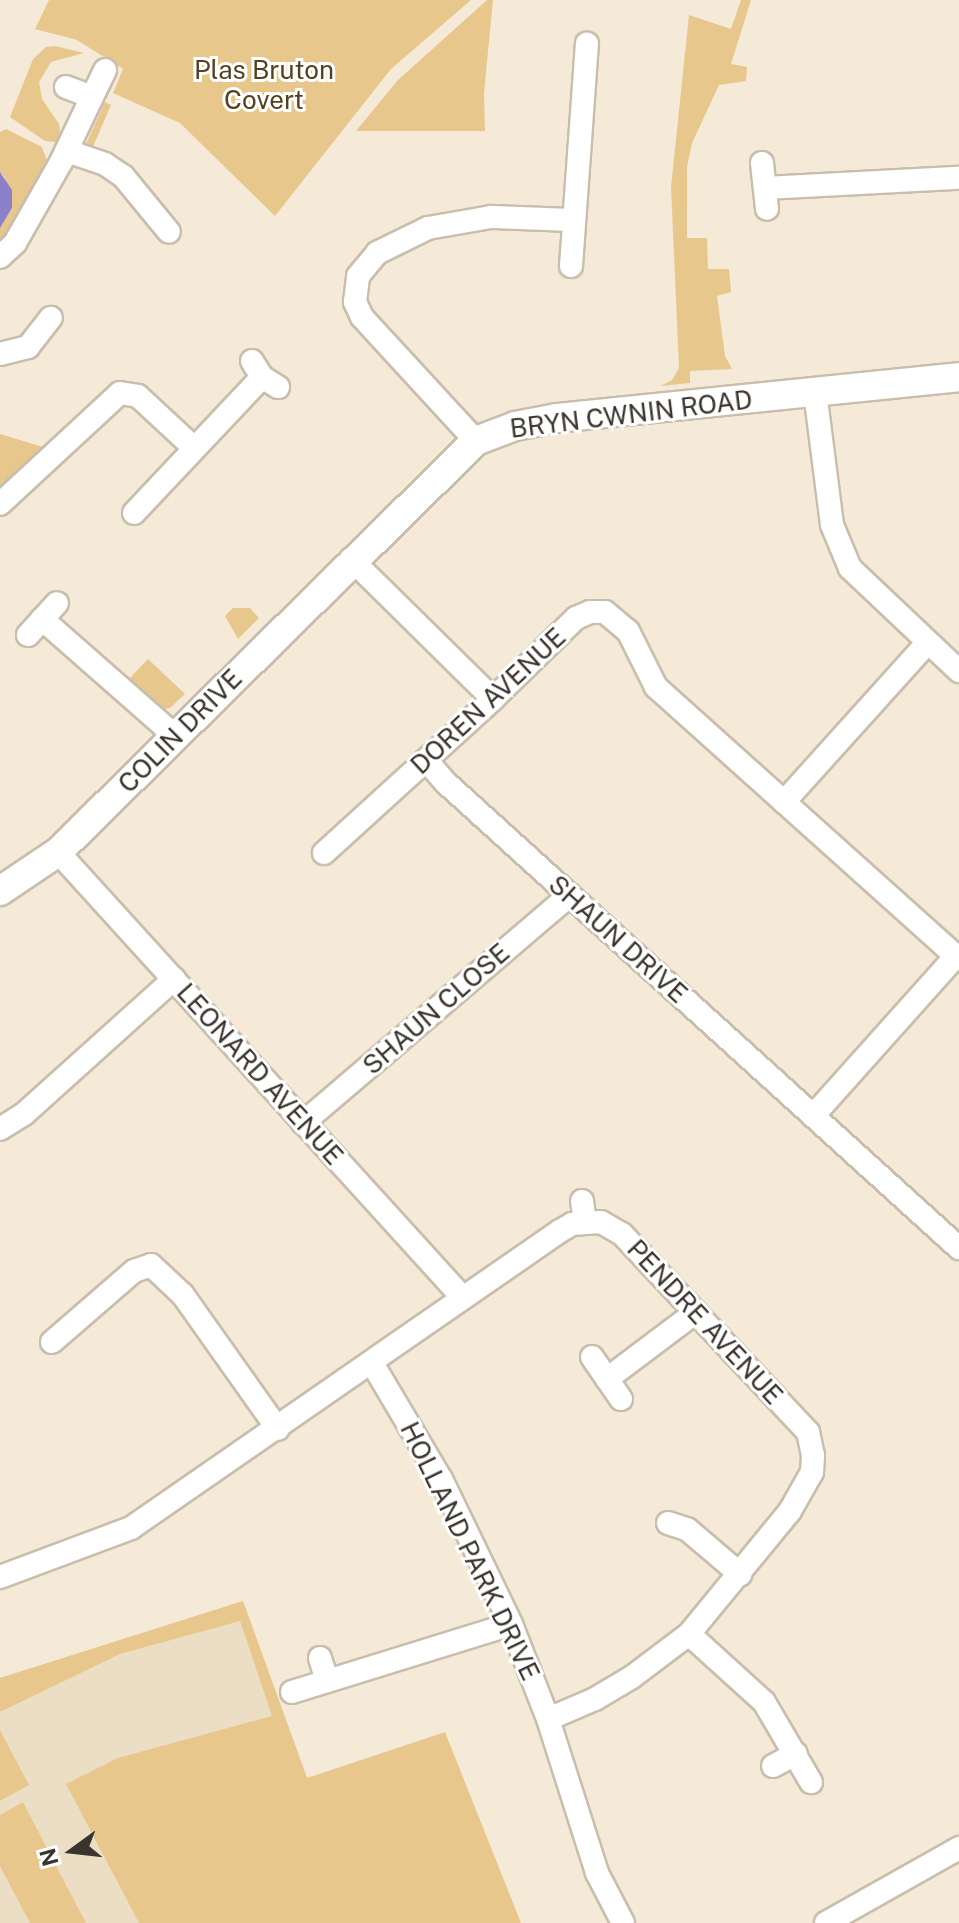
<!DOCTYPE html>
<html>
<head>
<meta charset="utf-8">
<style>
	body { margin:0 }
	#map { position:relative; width:959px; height:1923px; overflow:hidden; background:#f5ead7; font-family:"Public Sans",sans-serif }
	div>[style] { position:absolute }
	.built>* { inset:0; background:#ecdec5 }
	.green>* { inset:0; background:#e8c78c }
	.water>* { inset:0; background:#8d80ca }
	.roads { filter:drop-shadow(2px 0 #c9beac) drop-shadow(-2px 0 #c9beac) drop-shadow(0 2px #c9beac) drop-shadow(0 -2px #c9beac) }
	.minor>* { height:22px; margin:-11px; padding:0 11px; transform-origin:11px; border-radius:11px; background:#fff }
	.tertiary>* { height:28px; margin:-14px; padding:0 14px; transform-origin:14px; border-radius:14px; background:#fff }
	span { translate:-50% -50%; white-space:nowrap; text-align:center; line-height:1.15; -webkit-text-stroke:6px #fff; paint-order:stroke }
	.park-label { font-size:26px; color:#54411f }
	.street-label { font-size:26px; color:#39352e }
	.north { position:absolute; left:32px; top:1811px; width:80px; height:80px; -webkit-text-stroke:6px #fff; paint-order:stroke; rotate:255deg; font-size:22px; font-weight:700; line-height:32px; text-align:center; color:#39352e }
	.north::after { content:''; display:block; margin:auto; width:28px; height:36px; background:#39352e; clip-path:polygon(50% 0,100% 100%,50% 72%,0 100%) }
</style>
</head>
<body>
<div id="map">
	<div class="built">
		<div style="clip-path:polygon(243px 1601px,307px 1777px,315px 1776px,370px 1923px,0 1923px,0 1678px)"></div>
	</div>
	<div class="green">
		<div style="clip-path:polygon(49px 0,471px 0,391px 69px,275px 216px,180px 123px,113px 93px,123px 69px,77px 40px,35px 29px)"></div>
		<div style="clip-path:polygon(487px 0,493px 0,484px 93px,485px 131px,356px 131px,398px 80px)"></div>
		<div style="clip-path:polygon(741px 0,751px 0,731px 64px,747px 67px,746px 81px,719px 85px,692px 143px,687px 167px,687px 238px,707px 238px,708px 269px,729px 269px,731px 292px,717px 296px,725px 356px,732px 369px,690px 371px,690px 383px,660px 386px,672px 380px,679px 368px,671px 187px,689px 15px,731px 29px)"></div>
		<div style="clip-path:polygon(55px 46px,84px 53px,51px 62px,39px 82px,42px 99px,59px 124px,61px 138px,55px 142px,45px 141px,10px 117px,33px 59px,46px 47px)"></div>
		<div style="clip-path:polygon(105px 102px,111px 105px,92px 149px,86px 144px)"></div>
		<div style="clip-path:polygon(6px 129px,42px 147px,49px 166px,0 244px,0 228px,12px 208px,5px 178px,0 172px,0 132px)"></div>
		<div style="clip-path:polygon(0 434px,43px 447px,0 489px)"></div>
		<div style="clip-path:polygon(233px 608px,250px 608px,259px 618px,238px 639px,225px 616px)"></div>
		<div style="clip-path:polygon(148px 659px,185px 694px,170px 708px,164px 709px,130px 678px)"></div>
		<div style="clip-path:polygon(243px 1601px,307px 1778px,445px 1732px,521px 1923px,139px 1923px,66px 1784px,118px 1758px,272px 1716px,240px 1621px,120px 1654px,0 1712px,0 1678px)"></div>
		<div style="clip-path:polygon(0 1730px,29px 1785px,0 1801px)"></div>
		<div style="clip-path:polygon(23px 1802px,52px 1858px,86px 1923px,30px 1923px,0 1866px,0 1815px)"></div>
	</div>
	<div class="water">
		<div style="clip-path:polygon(0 172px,12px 190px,12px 208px,0 228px)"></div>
	</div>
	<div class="roads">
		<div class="minor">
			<div style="left:92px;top:97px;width:30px;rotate:-64deg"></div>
			<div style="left:67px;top:151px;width:40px;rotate:18.9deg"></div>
			<div style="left:105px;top:164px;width:22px;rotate:34deg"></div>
			<div style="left:123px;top:176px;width:72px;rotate:50.6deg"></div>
			<div style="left:762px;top:163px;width:46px;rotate:83.8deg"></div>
			<div style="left:765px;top:188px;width:194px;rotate:-3deg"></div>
			<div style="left:0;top:257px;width:21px;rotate:-43deg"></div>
			<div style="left:15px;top:243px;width:93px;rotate:-60.4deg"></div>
			<div style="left:61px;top:162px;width:72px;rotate:-64.5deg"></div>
			<div style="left:92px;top:97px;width:28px;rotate:-159deg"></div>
			<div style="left:571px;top:266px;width:223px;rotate:-85.9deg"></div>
			<div style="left:0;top:354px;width:29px;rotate:-14deg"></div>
			<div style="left:28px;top:347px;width:37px;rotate:-52deg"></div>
			<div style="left:252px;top:361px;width:19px;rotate:58deg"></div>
			<div style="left:262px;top:377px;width:19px;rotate:32deg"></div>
			<div style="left:815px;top:392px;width:134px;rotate:82.7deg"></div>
			<div style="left:832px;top:525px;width:47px;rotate:67.3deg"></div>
			<div style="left:850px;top:568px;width:150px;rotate:43.4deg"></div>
			<div style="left:476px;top:441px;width:168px;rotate:-132.6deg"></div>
			<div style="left:362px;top:317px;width:17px;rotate:-115deg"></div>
			<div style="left:355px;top:302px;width:26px;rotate:-83deg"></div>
			<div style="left:358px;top:276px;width:30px;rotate:-50deg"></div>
			<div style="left:377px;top:253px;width:57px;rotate:-26.1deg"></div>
			<div style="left:428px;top:228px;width:64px;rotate:-9.9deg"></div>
			<div style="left:491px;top:217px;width:83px;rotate:2.1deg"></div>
			<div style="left:0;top:504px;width:163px;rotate:-42.8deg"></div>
			<div style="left:120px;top:393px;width:18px;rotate:9deg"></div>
			<div style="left:138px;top:396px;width:75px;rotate:42.8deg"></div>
			<div style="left:134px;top:513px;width:187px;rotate:-46.7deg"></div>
			<div style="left:351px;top:559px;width:199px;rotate:44.6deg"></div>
			<div style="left:42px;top:619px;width:177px;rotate:41.3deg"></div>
			<div style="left:28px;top:635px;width:43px;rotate:-47.8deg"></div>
			<div style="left:426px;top:760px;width:29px;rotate:49deg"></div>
			<div style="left:445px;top:782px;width:694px;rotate:42.2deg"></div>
			<div style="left:784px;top:802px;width:215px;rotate:-48deg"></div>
			<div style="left:58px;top:852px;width:601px;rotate:47.76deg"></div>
			<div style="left:324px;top:853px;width:229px;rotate:-42.3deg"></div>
			<div style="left:493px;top:699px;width:116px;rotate:-44.3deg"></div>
			<div style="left:576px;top:618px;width:15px;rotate:-23deg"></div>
			<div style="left:590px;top:612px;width:15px"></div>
			<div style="left:605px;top:612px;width:30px;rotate:40deg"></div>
			<div style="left:628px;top:631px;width:63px;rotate:63.4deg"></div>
			<div style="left:656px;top:687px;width:407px;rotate:41.9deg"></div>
			<div style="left:813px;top:1116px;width:215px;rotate:-48.2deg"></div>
			<div style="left:303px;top:1123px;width:351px;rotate:-40.5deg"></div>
			<div style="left:0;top:1129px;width:28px;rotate:-32deg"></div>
			<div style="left:24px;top:1114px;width:202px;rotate:-42deg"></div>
			<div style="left:582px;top:1201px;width:21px;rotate:82deg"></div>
			<div style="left:52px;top:1342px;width:108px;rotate:-40.9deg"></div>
			<div style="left:134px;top:1271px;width:18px;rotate:-19deg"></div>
			<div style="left:151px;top:1265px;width:44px;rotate:43.2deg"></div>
			<div style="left:183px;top:1295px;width:164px;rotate:54.7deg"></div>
			<div style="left:592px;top:1357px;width:51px;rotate:55.4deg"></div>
			<div style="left:372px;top:1363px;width:135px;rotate:59.3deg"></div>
			<div style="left:441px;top:1479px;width:161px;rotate:64.2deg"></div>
			<div style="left:511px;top:1624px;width:102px;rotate:68.7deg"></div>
			<div style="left:548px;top:1719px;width:162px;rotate:72.3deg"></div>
			<div style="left:597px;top:1873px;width:56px;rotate:62.5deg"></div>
			<div style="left:607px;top:1379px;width:111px;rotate:-37deg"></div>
			<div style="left:668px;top:1523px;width:20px;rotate:18deg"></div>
			<div style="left:687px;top:1529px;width:70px;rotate:40.3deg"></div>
			<div style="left:0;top:1577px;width:140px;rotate:-20.5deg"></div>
			<div style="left:131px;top:1528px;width:522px;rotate:-34.7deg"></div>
			<div style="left:560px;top:1231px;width:14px;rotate:-30deg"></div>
			<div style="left:572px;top:1224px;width:29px;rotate:-4deg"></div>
			<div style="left:601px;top:1222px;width:24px;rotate:30deg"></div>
			<div style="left:622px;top:1234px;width:272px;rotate:46.8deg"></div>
			<div style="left:808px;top:1432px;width:24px;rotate:78deg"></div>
			<div style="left:813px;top:1455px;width:17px;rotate:93deg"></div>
			<div style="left:812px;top:1472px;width:45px;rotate:119.4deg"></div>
			<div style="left:790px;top:1511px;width:159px;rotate:129.4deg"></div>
			<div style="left:689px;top:1634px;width:71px;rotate:143deg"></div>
			<div style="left:632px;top:1677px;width:43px;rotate:149.3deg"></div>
			<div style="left:595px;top:1699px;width:51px;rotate:156.9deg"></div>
			<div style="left:689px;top:1634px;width:101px;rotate:42.2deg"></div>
			<div style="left:764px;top:1702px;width:93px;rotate:59.6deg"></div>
			<div style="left:320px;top:1658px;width:24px;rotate:73deg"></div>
			<div style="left:292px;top:1692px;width:229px;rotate:-17.2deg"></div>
			<div style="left:773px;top:1766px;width:26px;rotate:-28deg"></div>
			<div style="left:826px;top:1923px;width:153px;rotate:-29.4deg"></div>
		</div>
		<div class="tertiary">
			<div style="left:0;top:891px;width:70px;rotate:-33.9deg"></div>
			<div style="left:58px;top:852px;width:586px;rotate:-44.52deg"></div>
			<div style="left:476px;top:441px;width:42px;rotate:-21deg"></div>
			<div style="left:515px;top:426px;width:43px;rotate:-10.8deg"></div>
			<div style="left:557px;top:418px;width:404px;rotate:-5.8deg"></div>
		</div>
	</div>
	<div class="park-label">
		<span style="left:264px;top:85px">Plas Bruton<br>Covert</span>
	</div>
	<div class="street-label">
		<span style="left:631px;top:414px;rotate:-7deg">BRYN CWNIN ROAD</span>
		<span style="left:488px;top:701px;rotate:-43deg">DOREN AVENUE</span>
		<span style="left:180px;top:731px;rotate:-45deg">COLIN DRIVE</span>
		<span style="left:618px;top:939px;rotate:42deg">SHAUN DRIVE</span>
		<span style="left:436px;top:1009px;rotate:-41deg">SHAUN CLOSE</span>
		<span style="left:260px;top:1074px;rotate:48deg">LEONARD AVENUE</span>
		<span style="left:705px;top:1322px;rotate:47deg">PENDRE AVENUE</span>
		<span style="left:470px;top:1551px;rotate:64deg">HOLLAND PARK DRIVE</span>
	</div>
	<div class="north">N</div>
</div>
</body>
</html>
